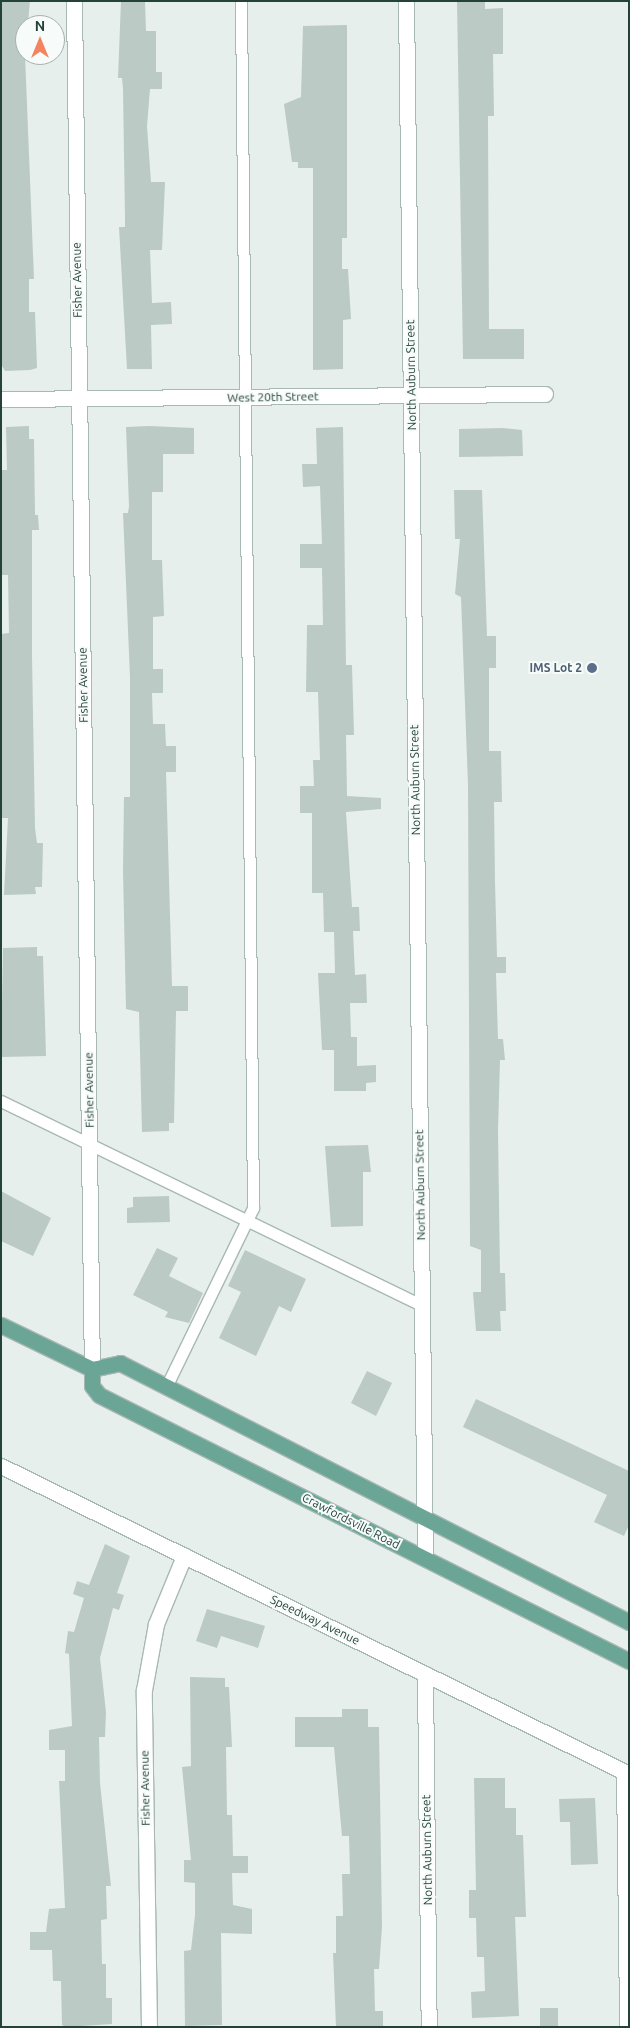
<!DOCTYPE html>
<html>
<head>
<meta charset="utf-8">
<style>
	body { margin:0 }
	#map { position:relative; width:630px; height:2028px; overflow:hidden; background:#e6efeb; font-family:Ubuntu,sans-serif }
	div>[style] { position:absolute }
	.building>* { inset:0; background:#bbcac4 }
	.roads { filter:drop-shadow(1px 0 #a8b8b2) drop-shadow(-1px 0 #a8b8b2) drop-shadow(0 1px #a8b8b2) drop-shadow(0 -1px #a8b8b2) }
	.lane>* { height:11px; margin:-5.5px; padding:0 5.5px; transform-origin:5.5px; border-radius:5.5px; background:#fff }
	.street>* { height:15px; margin:-7.5px; padding:0 7.5px; transform-origin:7.5px; border-radius:7.5px; background:#fff }
	.primary>* { height:15px; margin:-7.5px; padding:0 7.5px; transform-origin:7.5px; border-radius:7.5px; background:#6aa596 }
	.dots>* { width:14px; height:14px; translate:-50% -50%; box-sizing:border-box; border:2px solid #f7fbf9; border-radius:50% }
	span { translate:-50% -50%; white-space:nowrap; text-align:center; line-height:1.15; -webkit-text-stroke:4px #f7fbf9; paint-order:stroke }
	.street-label { font-size:12px; color:#24423a }
	.service-label { font-size:12px; color:#4e5e75; font-weight:700 }
	.right { translate:-100% -50%; text-align:right }
	.frame { position:absolute; inset:0; border:2px solid #24423a; pointer-events:none }
	.north { position:absolute; left:15px; top:15px; width:50px; height:50px; box-sizing:border-box; background:#f7fbf9; border:1px solid #a3b1ad; border-radius:50%; rotate:0deg; font-size:14px; font-weight:700; line-height:20px; text-align:center; color:#24423a }
	.north::after { content:''; display:block; margin:auto; width:18px; height:22px; background:#f4845f; clip-path:polygon(50% 0,100% 100%,50% 72%,0 100%) }
</style>
</head>
<body>
<div id="map">
	<div class="building">
		<div style="clip-path:polygon(1px 1px,30px 1px,25px 55px,34px 279px,29px 279px,29px 312px,35px 312px,37px 368px,30px 370px,5px 371px,1px 364px)"></div>
		<div style="clip-path:polygon(121px 1px,145px 1px,146px 31px,156px 31px,156px 72px,162px 72px,162px 89px,150px 89px,147px 126px,151px 182px,165px 182px,162px 250px,150px 250px,152px 303px,171px 302px,172px 324px,151px 325px,152px 369px,127px 369px,119px 227px,125px 227px,125px 219px,123px 89px,122px 78px,118px 78px)"></div>
		<div style="clip-path:polygon(457px 1px,485px 1px,485px 9px,503px 8px,503px 54px,493px 54px,494px 116px,488px 116px,489px 329px,524px 329px,524px 359px,463px 359px)"></div>
		<div style="clip-path:polygon(347px 25px,347px 238px,342px 238px,342px 269px,348px 269px,351px 319px,343px 320px,343px 369px,313px 370px,313px 168px,298px 168px,298px 162px,292px 162px,284px 104px,301px 97px,303px 26px)"></div>
		<div style="clip-path:polygon(29px 426px,29px 439px,34px 439px,35px 515px,38px 515px,39px 530px,32px 530px,32px 655px,35px 828px,37px 843px,43px 843px,42px 887px,35px 887px,36px 894px,4px 895px,8px 818px,1px 818px,1px 634px,9px 633px,8px 575px,1px 575px,1px 470px,7px 470px,6px 427px)"></div>
		<div style="clip-path:polygon(149px 426px,194px 428px,194px 454px,163px 454px,163px 492px,152px 492px,152px 560px,162px 560px,164px 616px,153px 617px,153px 669px,163px 669px,163px 693px,152px 693px,153px 724px,165px 724px,166px 746px,176px 746px,176px 772px,166px 772px,172px 986px,188px 986px,188px 1011px,176px 1011px,174px 1123px,169px 1123px,169px 1131px,142px 1132px,139px 1012px,126px 1009px,123px 871px,124px 797px,130px 797px,130px 677px,123px 513px,128px 513px,129px 506px,126px 427px)"></div>
		<div style="clip-path:polygon(343px 427px,346px 665px,352px 665px,354px 735px,346px 735px,347px 796px,381px 798px,381px 809px,346px 812px,352px 907px,359px 907px,360px 931px,353px 931px,355px 975px,366px 974px,367px 1003px,350px 1003px,351px 1037px,357px 1037px,357px 1066px,376px 1065px,376px 1082px,366px 1083px,366px 1091px,334px 1091px,334px 1050px,322px 1050px,318px 973px,335px 973px,334px 932px,324px 932px,323px 893px,312px 893px,312px 813px,300px 813px,300px 786px,314px 786px,313px 760px,320px 760px,318px 692px,306px 692px,307px 625px,323px 625px,322px 568px,300px 568px,300px 544px,322px 544px,320px 486px,303px 487px,302px 464px,317px 464px,316px 428px)"></div>
		<div style="clip-path:polygon(503px 428px,522px 430px,523px 456px,459px 457px,459px 429px)"></div>
		<div style="clip-path:polygon(454px 490px,482px 490px,487px 636px,496px 636px,496px 668px,489px 668px,489px 751px,501px 751px,502px 802px,494px 802px,495px 882px,497px 957px,506px 957px,506px 973px,496px 973px,498px 1039px,503px 1039px,505px 1060px,500px 1060px,498px 1131px,500px 1273px,505px 1273px,506px 1311px,500px 1311px,501px 1331px,476px 1331px,473px 1292px,481px 1292px,481px 1250px,470px 1246px,468px 785px,461px 597px,455px 594px,460px 539px,455px 539px)"></div>
		<div style="clip-path:polygon(37px 947px,37px 956px,43px 956px,46px 1056px,1px 1057px,3px 948px)"></div>
		<div style="clip-path:polygon(368px 1145px,371px 1172px,363px 1172px,363px 1226px,331px 1227px,325px 1146px)"></div>
		<div style="clip-path:polygon(1px 1191px,51px 1218px,33px 1256px,1px 1241px)"></div>
		<div style="clip-path:polygon(169px 1196px,170px 1222px,127px 1223px,127px 1208px,133px 1207px,133px 1197px)"></div>
		<div style="clip-path:polygon(157px 1248px,178px 1258px,169px 1276px,203px 1293px,189px 1323px,165px 1317px,168px 1312px,133px 1295px)"></div>
		<div style="clip-path:polygon(245px 1250px,306px 1279px,291px 1312px,279px 1306px,256px 1356px,219px 1338px,241px 1292px,228px 1286px)"></div>
		<div style="clip-path:polygon(367px 1371px,392px 1383px,376px 1416px,351px 1403px)"></div>
		<div style="clip-path:polygon(476px 1399px,629px 1471px,629px 1525px,624px 1536px,594px 1522px,607px 1495px,463px 1427px)"></div>
		<div style="clip-path:polygon(105px 1544px,130px 1556px,117px 1593px,124px 1595px,119px 1610px,113px 1608px,100px 1658px,106px 1712px,105px 1737px,99px 1737px,100px 1783px,111px 1886px,106px 1886px,107px 1919px,101px 1920px,102px 1964px,106px 1964px,106px 1998px,112px 1998px,112px 2024px,67px 2027px,62px 2025px,61px 1981px,53px 1981px,52px 1950px,30px 1950px,30px 1932px,46px 1932px,49px 1909px,65px 1908px,59px 1781px,65px 1781px,65px 1750px,49px 1750px,49px 1730px,72px 1726px,69px 1654px,65px 1653px,68px 1631px,74px 1632px,84px 1598px,73px 1594px,77px 1581px,89px 1585px)"></div>
		<div style="clip-path:polygon(207px 1609px,265px 1626px,258px 1648px,221px 1636px,217px 1648px,196px 1641px)"></div>
		<div style="clip-path:polygon(190px 1677px,225px 1678px,225px 1687px,229px 1687px,232px 1747px,226px 1747px,227px 1815px,232px 1815px,233px 1856px,248px 1856px,248px 1873px,232px 1873px,233px 1905px,252px 1909px,252px 1934px,221px 1933px,222px 2025px,185px 2026px,184px 1951px,191px 1950px,195px 1915px,195px 1883px,184px 1882px,184px 1860px,191px 1860px,182px 1767px,191px 1766px)"></div>
		<div style="clip-path:polygon(342px 1709px,368px 1709px,368px 1727px,379px 1727px,382px 1927px,379px 1969px,374px 1969px,375px 2011px,383px 2011px,383px 2027px,336px 2027px,333px 1953px,336px 1953px,336px 1916px,343px 1916px,342px 1874px,350px 1874px,349px 1836px,342px 1836px,334px 1747px,295px 1747px,295px 1717px,342px 1717px)"></div>
		<div style="clip-path:polygon(474px 1778px,505px 1778px,505px 1808px,516px 1808px,516px 1835px,523px 1835px,526px 1917px,515px 1917px,519px 2016px,472px 2018px,471px 1992px,485px 1991px,484px 1957px,477px 1957px,476px 1918px,469px 1918px,469px 1890px,476px 1890px)"></div>
		<div style="clip-path:polygon(595px 1798px,598px 1864px,571px 1865px,570px 1822px,560px 1822px,559px 1799px)"></div>
		<div style="clip-path:polygon(540px 2008px,558px 2008px,558px 2027px,540px 2027px)"></div>
	</div>
	<div class="roads">
		<div class="lane">
			<div style="left:1px;top:1101px;width:467px;rotate:25.9deg"></div>
			<div style="left:166px;top:1387px;width:199px;rotate:-64.1deg"></div>
			<div style="left:253px;top:1208px;width:1207px;rotate:-90.57deg"></div>
			<div style="left:622px;top:1771px;width:256px;rotate:89.3deg"></div>
		</div>
		<div class="street">
			<div style="left:74px;top:1px;width:1368px;rotate:89.25deg"></div>
			<div style="left:406px;top:1px;width:1557px;rotate:89.3deg"></div>
			<div style="left:1px;top:399px;width:544px;rotate:-0.53deg"></div>
			<div style="left:1px;top:1466px;width:699px;rotate:26.13deg"></div>
			<div style="left:425px;top:1674px;width:353px;rotate:89.4deg"></div>
			<div style="left:149px;top:2027px;width:337px;rotate:-90.9deg"></div>
			<div style="left:144px;top:1690px;width:67px;rotate:-79.7deg"></div>
			<div style="left:156px;top:1624px;width:74px;rotate:-67.6deg"></div>
		</div>
		<div class="primary">
			<div style="left:1px;top:1325px;width:101px;rotate:25.8deg"></div>
			<div style="left:92px;top:1369px;width:29px;rotate:-12deg"></div>
			<div style="left:120px;top:1363px;width:571px;rotate:26.97deg"></div>
			<div style="left:92px;top:1369px;width:17px;rotate:90deg"></div>
			<div style="left:92px;top:1386px;width:11px;rotate:52deg"></div>
			<div style="left:99px;top:1395px;width:593px;rotate:26.65deg"></div>
		</div>
	</div>
	<div class="dots">
		<div style="left:592px;top:668px;background:#5c6f8a"></div>
	</div>
	<div class="street-label">
		<span style="left:77px;top:280px;rotate:-91deg">Fisher Avenue</span>
		<span style="left:411px;top:375px;rotate:-91deg">North Auburn Street</span>
		<span style="left:273px;top:397px;rotate:-1deg">West 20th Street</span>
		<span style="left:83px;top:685px;rotate:-91deg">Fisher Avenue</span>
		<span style="left:415px;top:780px;rotate:-91deg">North Auburn Street</span>
		<span style="left:89px;top:1090px;rotate:-91deg">Fisher Avenue</span>
		<span style="left:420px;top:1185px;rotate:-91deg">North Auburn Street</span>
		<span style="left:351px;top:1521px;rotate:27deg">Crawfordsville Road</span>
		<span style="left:315px;top:1620px;rotate:26deg">Speedway Avenue</span>
		<span style="left:145px;top:1788px;rotate:-91deg">Fisher Avenue</span>
		<span style="left:427px;top:1850px;rotate:-91deg">North Auburn Street</span>
	</div>
	<div class="service-label">
		<span class="right" style="left:582px;top:668px">IMS Lot 2</span>
	</div>
	<div class="frame"></div>
	<div class="north">N</div>
</div>
</body>
</html>
